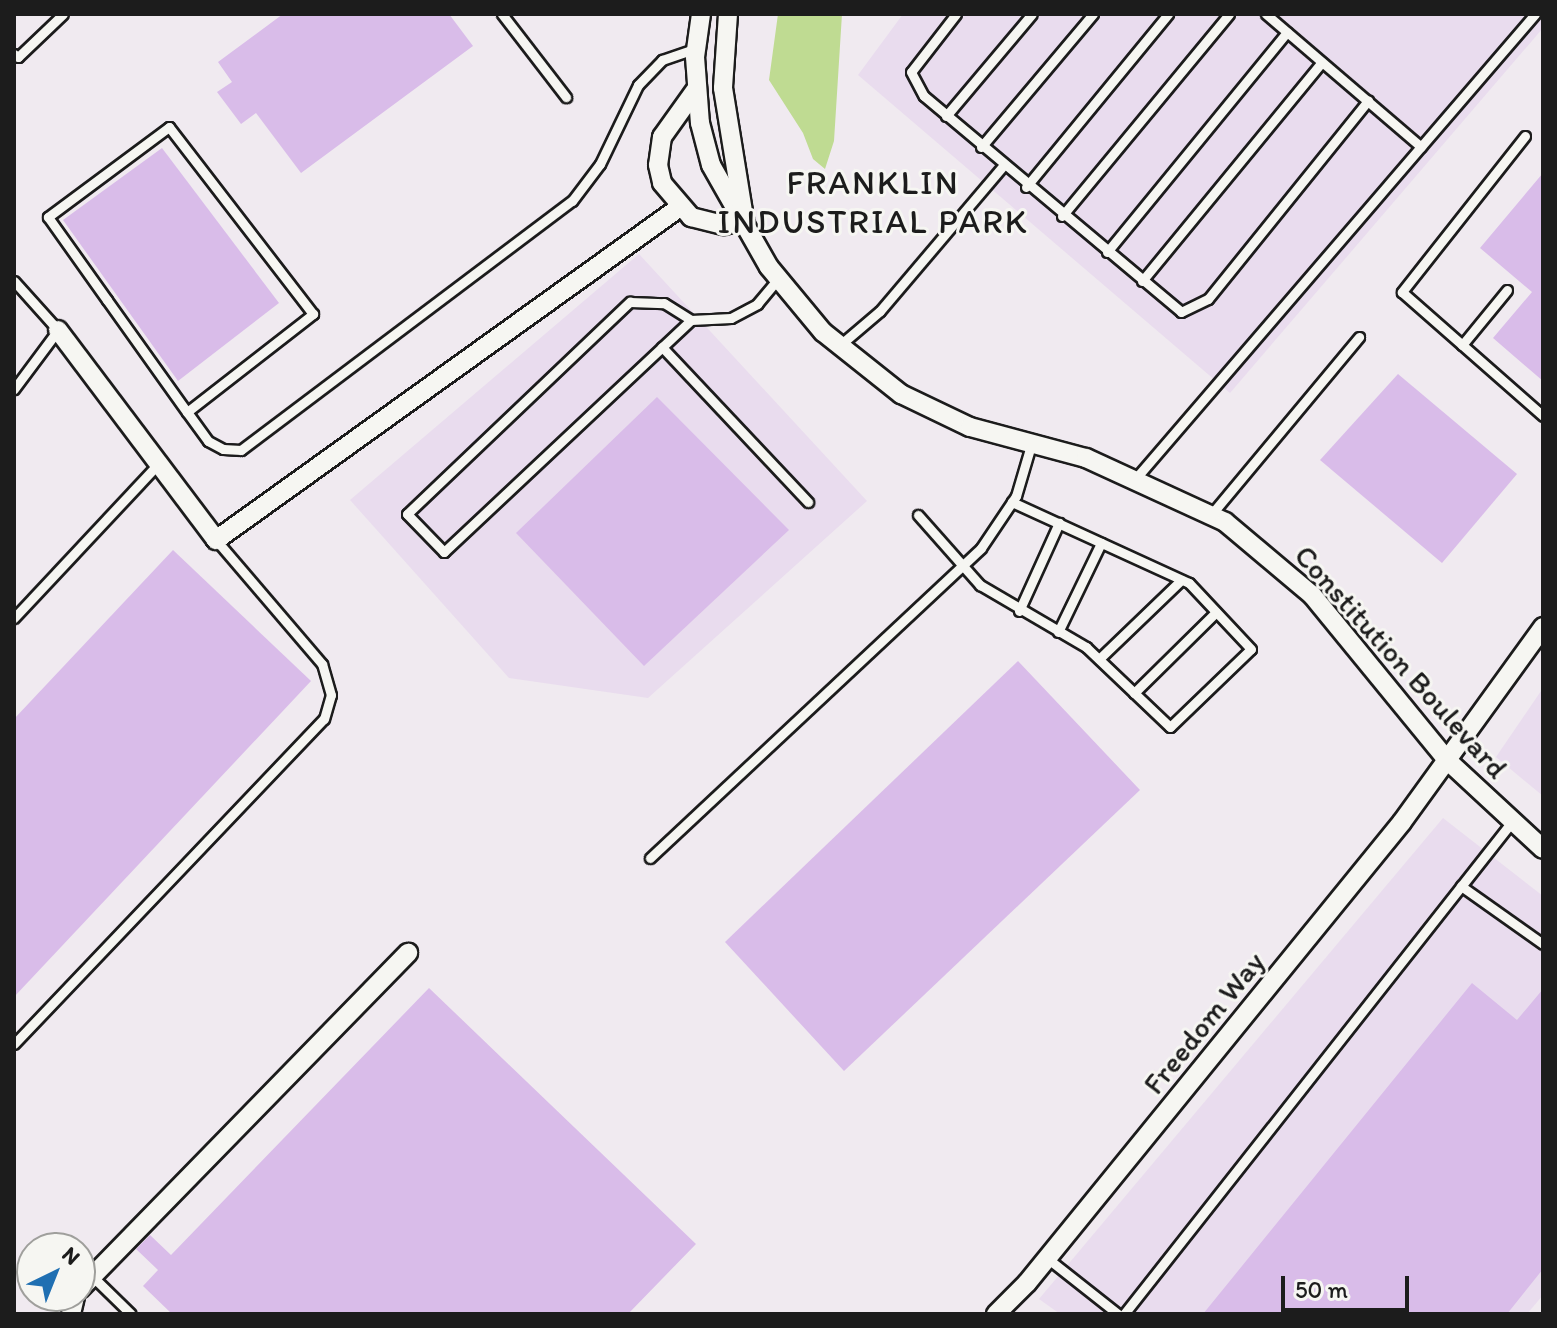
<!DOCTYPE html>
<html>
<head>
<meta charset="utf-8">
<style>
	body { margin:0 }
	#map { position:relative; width:1557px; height:1328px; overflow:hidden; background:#f0eaf0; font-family:Itim,sans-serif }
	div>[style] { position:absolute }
	.built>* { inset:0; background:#e9dcee }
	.green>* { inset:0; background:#bfdb92 }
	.building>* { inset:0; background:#d9bce9 }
	.roads { filter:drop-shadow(2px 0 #1c1c1c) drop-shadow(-2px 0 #1c1c1c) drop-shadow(0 2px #1c1c1c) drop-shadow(0 -2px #1c1c1c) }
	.service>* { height:9px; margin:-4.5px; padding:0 4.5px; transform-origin:4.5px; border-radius:4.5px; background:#f6f6f2 }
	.minor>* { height:18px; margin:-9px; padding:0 9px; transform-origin:9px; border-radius:9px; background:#f6f6f2 }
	span { translate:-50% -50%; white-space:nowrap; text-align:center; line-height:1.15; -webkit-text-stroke:6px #f6f6f2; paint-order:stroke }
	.street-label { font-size:30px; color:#1c1c1c }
	.quarter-label { font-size:34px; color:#1c1c1c; letter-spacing:2px }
	.frame { position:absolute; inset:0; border:16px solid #1c1c1c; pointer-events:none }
	.north { position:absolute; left:16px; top:1232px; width:80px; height:80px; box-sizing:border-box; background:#f6f6f2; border:2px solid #9f9f9c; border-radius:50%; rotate:43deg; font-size:22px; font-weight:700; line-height:32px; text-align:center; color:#1c1c1c }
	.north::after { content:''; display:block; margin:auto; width:28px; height:36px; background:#1f6fb2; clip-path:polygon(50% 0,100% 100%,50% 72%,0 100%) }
	.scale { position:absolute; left:1281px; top:1276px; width:128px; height:36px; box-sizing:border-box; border:4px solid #1c1c1c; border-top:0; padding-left:10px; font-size:24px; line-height:28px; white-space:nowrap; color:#1c1c1c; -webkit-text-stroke:6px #f6f6f2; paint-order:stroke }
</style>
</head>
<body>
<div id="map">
	<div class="built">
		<div style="clip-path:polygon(903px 14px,1543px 14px,1543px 28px,1230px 393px,858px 75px)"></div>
		<div style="clip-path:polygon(639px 254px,867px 501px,648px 698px,509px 678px,350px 500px)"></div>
		<div style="clip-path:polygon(1543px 688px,1543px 796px,1496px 757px)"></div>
		<div style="clip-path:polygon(1443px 818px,1543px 896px,1543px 1295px,1527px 1314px,1060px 1314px,1039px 1299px)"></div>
	</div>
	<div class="green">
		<div style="clip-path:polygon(778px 14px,842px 14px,834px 141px,825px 169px,813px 159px,803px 133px,769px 80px)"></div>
	</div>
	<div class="building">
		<div style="clip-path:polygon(283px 14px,449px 14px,473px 46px,301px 173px,256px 113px,241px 124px,217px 92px,232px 82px,218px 62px)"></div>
		<div style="clip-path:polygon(162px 148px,279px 303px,178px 381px,63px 220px)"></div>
		<div style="clip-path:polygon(1543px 173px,1543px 381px,1493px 338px,1532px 292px,1480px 248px)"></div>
		<div style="clip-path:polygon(1398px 374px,1517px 474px,1442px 563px,1320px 460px)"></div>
		<div style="clip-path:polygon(657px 397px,789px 530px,644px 666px,516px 533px)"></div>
		<div style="clip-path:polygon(173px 550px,311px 681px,14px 997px,14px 719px)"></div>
		<div style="clip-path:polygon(1018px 661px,1140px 790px,844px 1071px,725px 942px)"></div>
		<div style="clip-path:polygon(1472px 983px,1517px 1020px,1543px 989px,1543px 1269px,1507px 1314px,1203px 1314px)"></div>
		<div style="clip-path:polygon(429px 988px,696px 1244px,628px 1314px,172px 1314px,143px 1286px,158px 1270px,136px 1249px,150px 1235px,171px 1255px)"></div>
	</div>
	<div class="roads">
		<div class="service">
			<div style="left:502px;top:14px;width:105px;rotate:52.4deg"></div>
			<div style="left:956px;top:14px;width:73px;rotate:127.8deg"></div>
			<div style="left:911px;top:72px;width:27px;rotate:62deg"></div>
			<div style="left:924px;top:96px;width:336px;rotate:40deg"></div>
			<div style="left:1181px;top:312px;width:30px;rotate:-26deg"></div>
			<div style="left:1208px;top:299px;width:255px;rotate:-51.1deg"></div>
			<div style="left:1266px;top:14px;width:204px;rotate:40.6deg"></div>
			<div style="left:14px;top:54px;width:5px;rotate:37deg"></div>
			<div style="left:18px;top:57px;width:62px;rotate:-43.7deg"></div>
			<div style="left:946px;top:116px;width:133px;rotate:-49.9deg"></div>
			<div style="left:1525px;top:136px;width:199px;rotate:128.3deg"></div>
			<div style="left:1402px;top:292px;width:188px;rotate:41.3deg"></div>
			<div style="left:981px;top:147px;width:174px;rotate:-49.9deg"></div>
			<div style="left:1026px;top:187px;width:224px;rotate:-50.6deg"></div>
			<div style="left:1062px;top:216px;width:262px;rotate:-50.4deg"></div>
			<div style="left:1107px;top:252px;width:284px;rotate:-50.7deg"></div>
			<div style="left:14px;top:281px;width:66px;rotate:48.1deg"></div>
			<div style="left:58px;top:330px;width:74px;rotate:126.7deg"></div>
			<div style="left:1142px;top:281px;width:283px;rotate:-50.6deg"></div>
			<div style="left:691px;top:320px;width:339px;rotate:136.8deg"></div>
			<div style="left:444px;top:552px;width:53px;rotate:-134.2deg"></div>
			<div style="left:407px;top:514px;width:308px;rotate:-43.6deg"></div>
			<div style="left:630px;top:302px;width:34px;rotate:2deg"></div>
			<div style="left:664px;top:303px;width:32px;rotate:32deg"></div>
			<div style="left:691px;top:320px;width:40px;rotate:-2.9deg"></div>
			<div style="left:731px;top:318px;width:30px;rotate:-28deg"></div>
			<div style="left:757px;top:304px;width:33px;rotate:-50deg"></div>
			<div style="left:840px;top:345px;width:52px;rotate:-40.4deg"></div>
			<div style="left:880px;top:311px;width:192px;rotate:-49.7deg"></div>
			<div style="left:1462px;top:345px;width:71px;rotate:-50.7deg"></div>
			<div style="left:662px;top:347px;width:213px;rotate:46.7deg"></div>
			<div style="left:187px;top:412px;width:160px;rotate:-37.9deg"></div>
			<div style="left:313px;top:314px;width:236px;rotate:-127.6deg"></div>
			<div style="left:169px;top:127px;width:151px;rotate:143.4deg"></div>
			<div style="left:48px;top:217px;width:102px;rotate:54.6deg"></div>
			<div style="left:107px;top:300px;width:138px;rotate:54.5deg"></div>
			<div style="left:187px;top:412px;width:36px;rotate:54deg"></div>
			<div style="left:208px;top:441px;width:17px;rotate:28deg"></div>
			<div style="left:223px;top:449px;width:18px;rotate:3deg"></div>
			<div style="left:241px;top:450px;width:414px;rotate:-37deg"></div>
			<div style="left:572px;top:201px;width:46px;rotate:-52.9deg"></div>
			<div style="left:600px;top:164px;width:88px;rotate:-64.3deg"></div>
			<div style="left:638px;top:85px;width:35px;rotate:-46deg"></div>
			<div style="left:662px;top:60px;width:37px;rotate:-19deg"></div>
			<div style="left:1136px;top:478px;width:612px;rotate:-49.31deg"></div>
			<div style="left:918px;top:515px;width:94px;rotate:48.5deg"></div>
			<div style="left:980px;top:585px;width:123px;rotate:30.3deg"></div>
			<div style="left:1086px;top:647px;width:116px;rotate:43.6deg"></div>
			<div style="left:1170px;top:727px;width:112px;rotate:-43.9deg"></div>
			<div style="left:1251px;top:649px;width:91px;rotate:-133.2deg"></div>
			<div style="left:1189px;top:583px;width:195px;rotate:-155.4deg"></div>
			<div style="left:1210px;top:516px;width:233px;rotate:-50.2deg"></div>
			<div style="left:1019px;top:611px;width:97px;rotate:-65.6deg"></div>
			<div style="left:14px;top:618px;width:211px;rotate:-46.9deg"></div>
			<div style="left:1058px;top:632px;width:99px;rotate:-64.2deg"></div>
			<div style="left:1099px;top:659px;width:114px;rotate:-43.9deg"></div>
			<div style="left:1134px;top:693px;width:115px;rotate:-44.6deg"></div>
			<div style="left:650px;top:858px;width:453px;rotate:-43.1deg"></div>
			<div style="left:981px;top:548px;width:63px;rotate:-56.1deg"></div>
			<div style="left:1016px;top:496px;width:53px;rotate:-73.6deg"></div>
			<div style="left:1461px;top:886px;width:100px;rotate:35.3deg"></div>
			<div style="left:14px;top:1044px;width:449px;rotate:-46.4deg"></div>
			<div style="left:324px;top:719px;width:25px;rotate:-74deg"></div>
			<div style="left:331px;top:695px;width:32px;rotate:-106deg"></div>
			<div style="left:322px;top:664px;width:163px;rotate:-130.5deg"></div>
			<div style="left:1047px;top:1258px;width:90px;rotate:38.3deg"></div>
			<div style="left:92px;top:1276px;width:54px;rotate:44.3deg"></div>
			<div style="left:1124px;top:1314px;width:625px;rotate:-51.76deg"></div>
		</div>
		<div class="minor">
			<div style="left:701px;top:14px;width:43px;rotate:97.9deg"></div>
			<div style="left:695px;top:57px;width:66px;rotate:85.7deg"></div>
			<div style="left:700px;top:123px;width:43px;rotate:75.3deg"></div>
			<div style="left:711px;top:165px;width:117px;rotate:60.4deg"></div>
			<div style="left:769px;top:267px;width:85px;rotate:50.3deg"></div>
			<div style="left:823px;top:332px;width:100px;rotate:38.5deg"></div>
			<div style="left:901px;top:394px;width:76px;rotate:25.6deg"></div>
			<div style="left:970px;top:427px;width:120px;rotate:15deg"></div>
			<div style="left:1086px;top:458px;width:153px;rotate:24.7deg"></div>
			<div style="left:1225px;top:522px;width:114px;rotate:40deg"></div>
			<div style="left:1312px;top:595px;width:215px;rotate:50.7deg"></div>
			<div style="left:1448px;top:761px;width:129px;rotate:42.8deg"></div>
			<div style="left:728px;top:14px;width:74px;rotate:93.9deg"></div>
			<div style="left:723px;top:88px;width:132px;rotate:80.8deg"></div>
			<div style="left:697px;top:88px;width:60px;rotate:125.5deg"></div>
			<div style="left:662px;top:137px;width:28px;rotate:98deg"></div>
			<div style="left:658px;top:165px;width:18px;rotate:77deg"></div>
			<div style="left:662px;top:183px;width:45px;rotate:49.5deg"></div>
			<div style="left:691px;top:217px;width:34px;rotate:14deg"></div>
			<div style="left:724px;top:225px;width:21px;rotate:-11deg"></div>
			<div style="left:58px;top:330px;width:263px;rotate:53deg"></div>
			<div style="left:216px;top:540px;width:571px;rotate:-35.67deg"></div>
			<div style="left:80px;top:1289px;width:470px;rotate:-45.7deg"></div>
			<div style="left:71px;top:1314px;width:18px;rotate:-77deg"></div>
			<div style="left:996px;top:1314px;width:44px;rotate:-45deg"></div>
			<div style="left:1027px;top:1283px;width:594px;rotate:-50.87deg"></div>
			<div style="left:1402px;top:822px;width:241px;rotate:-54.1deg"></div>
		</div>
	</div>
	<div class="street-label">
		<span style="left:1401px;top:662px;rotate:48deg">Constitution Boulevard</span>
		<span style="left:1204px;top:1023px;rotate:-51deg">Freedom Way</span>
	</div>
	<div class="quarter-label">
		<span style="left:873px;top:202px">FRANKLIN<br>INDUSTRIAL PARK</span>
	</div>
	<div class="frame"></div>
	<div class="north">N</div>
	<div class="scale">50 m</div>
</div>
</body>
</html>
